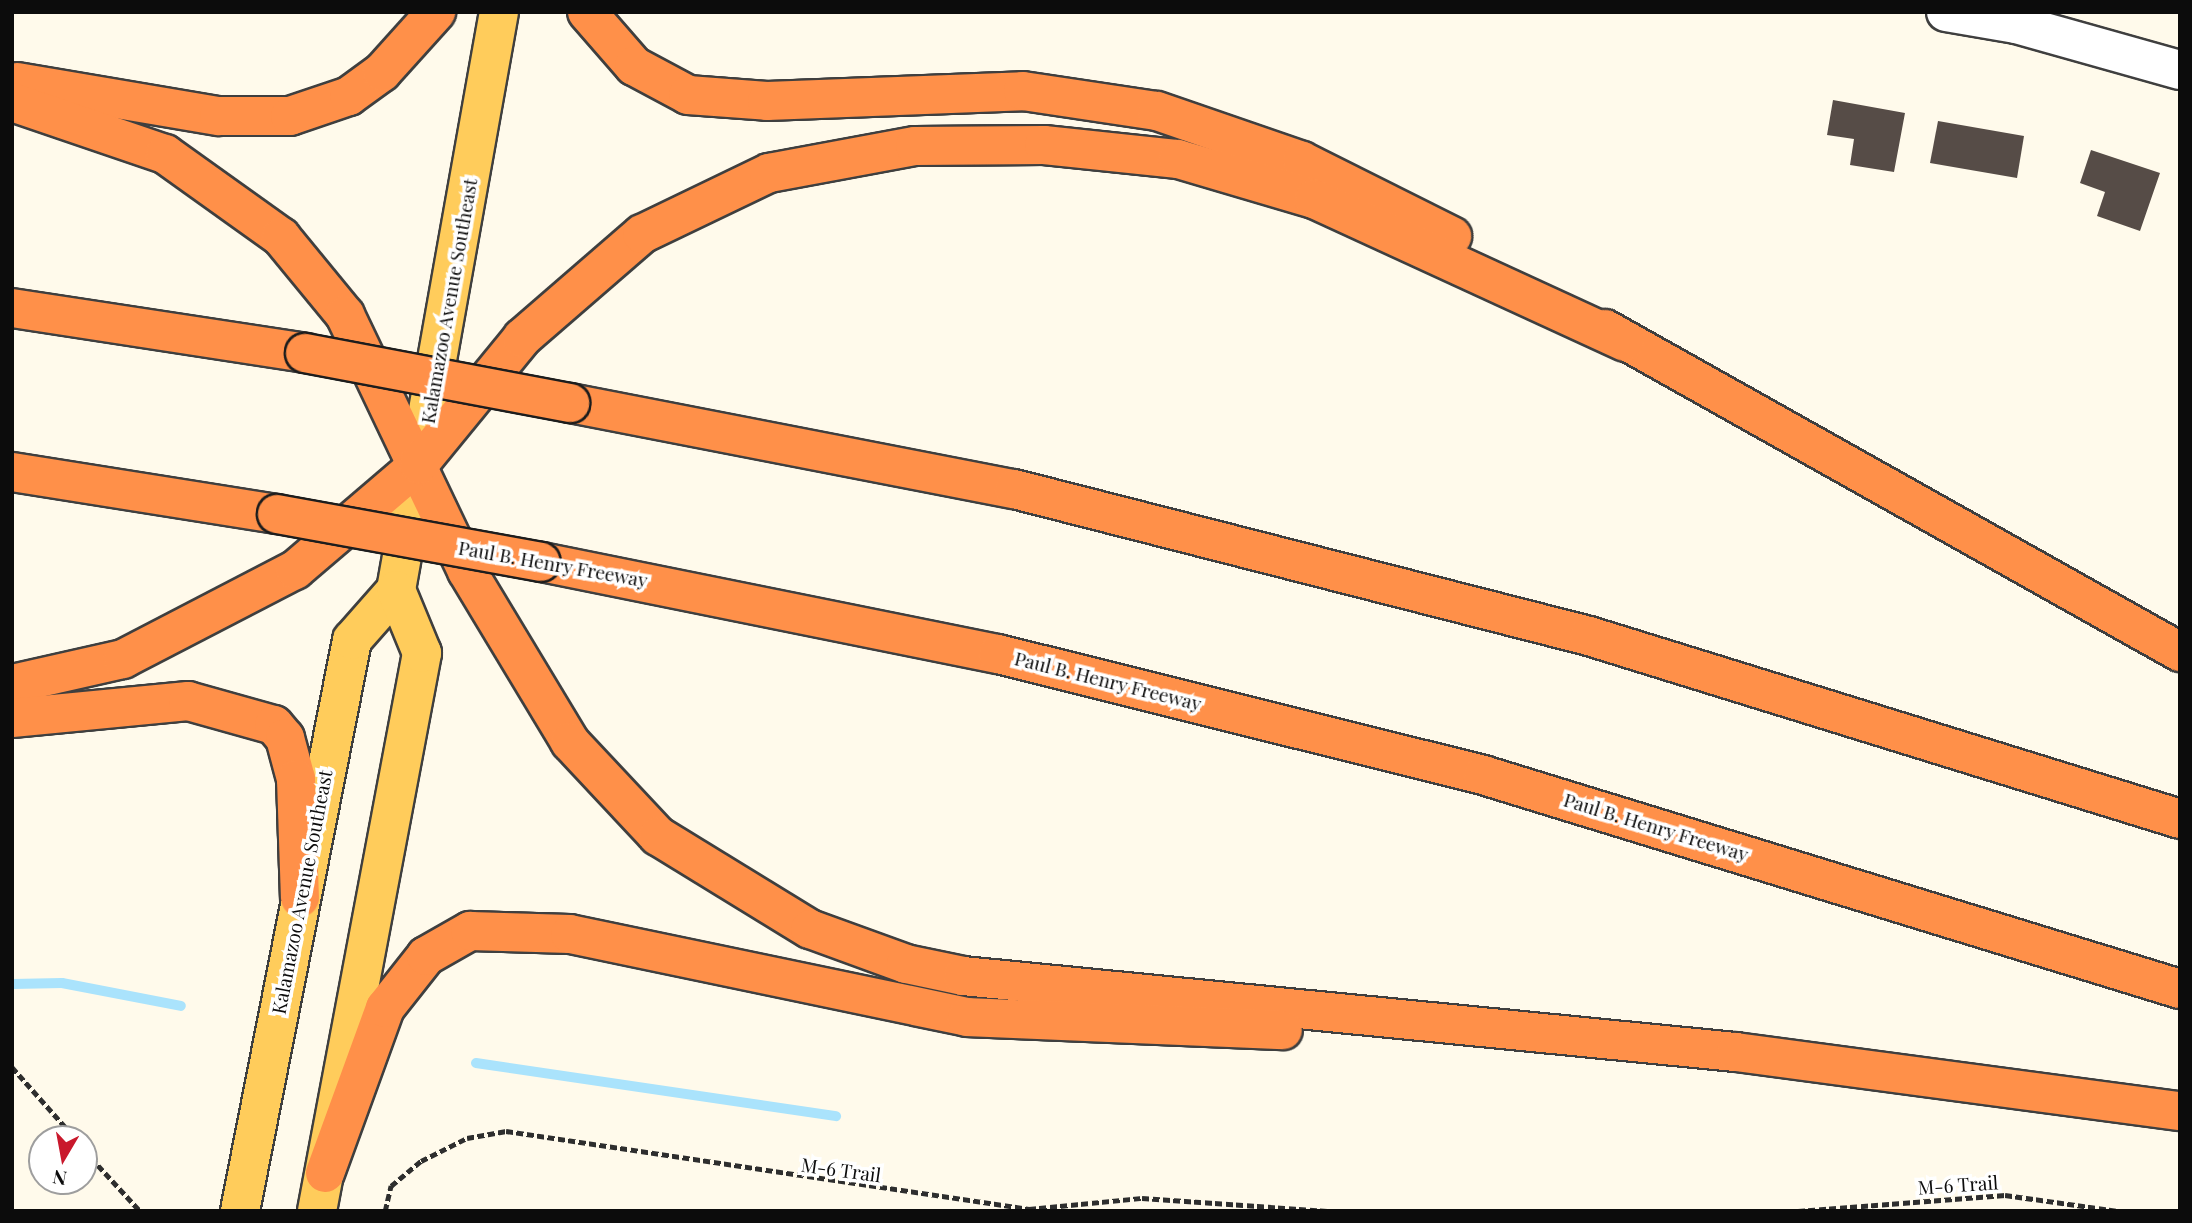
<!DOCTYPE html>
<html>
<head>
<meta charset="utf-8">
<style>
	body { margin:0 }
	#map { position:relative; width:2192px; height:1223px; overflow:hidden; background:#fffaeb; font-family:"Playfair Display",serif }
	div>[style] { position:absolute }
	.stream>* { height:10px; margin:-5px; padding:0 5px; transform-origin:5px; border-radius:5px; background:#aae3fc }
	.building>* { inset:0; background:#564c47 }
	.path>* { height:4.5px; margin-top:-2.25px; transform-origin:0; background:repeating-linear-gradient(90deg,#2e2e2e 0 7px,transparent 0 10.5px) }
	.roads { filter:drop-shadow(2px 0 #3f3f3f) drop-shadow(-2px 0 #3f3f3f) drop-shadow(0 2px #3f3f3f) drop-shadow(0 -2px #3f3f3f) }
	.minor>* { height:38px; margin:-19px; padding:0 19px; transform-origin:19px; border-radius:19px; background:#fff }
	.major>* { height:38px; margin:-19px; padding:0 19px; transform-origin:19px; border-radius:19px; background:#ffcc5b }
	.highway>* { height:38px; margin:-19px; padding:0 19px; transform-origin:19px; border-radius:19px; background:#ff9049 }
	.bridges { filter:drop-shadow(2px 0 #1d1d1d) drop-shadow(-2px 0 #1d1d1d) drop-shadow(0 2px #1d1d1d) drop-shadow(0 -2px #1d1d1d) }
	.highway-bridge>* { height:38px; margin:-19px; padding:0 19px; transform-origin:19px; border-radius:19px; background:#ff9049 }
	span { translate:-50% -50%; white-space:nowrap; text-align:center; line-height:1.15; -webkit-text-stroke:7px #fff; paint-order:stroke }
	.street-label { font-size:19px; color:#0c0c0c }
	.frame { position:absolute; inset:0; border:14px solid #0c0c0c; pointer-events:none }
	.north { position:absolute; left:28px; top:1125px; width:70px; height:70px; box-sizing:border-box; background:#fff; border:2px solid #9e9e9e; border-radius:50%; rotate:190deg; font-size:19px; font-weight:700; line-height:28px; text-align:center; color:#0c0c0c }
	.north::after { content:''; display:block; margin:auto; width:24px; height:32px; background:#c9182c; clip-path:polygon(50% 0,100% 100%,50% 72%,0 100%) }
</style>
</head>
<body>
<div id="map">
	<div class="stream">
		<div style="left:12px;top:984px;width:50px;rotate:-1.1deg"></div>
		<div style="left:62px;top:983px;width:121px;rotate:10.9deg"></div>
		<div style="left:476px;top:1063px;width:364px;rotate:8.4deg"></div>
	</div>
	<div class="building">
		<div style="clip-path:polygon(1833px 100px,1905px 113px,1894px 172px,1850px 165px,1854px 139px,1827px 135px)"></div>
		<div style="clip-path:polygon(1938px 121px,2024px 136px,2017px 178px,1930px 163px)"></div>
		<div style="clip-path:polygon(2091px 150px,2160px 173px,2140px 231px,2097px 216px,2105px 192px,2080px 183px)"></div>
	</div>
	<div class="path">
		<div style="left:12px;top:1067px;width:96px;rotate:48.4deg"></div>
		<div style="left:84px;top:1150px;width:83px;rotate:47.4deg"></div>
		<div style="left:385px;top:1211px;width:26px;rotate:-77deg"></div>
		<div style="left:391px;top:1186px;width:39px;rotate:-40deg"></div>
		<div style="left:421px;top:1161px;width:51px;rotate:-26.6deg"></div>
		<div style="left:467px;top:1138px;width:40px;rotate:-10deg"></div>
		<div style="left:506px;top:1131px;width:529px;rotate:8.48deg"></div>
		<div style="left:1029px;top:1209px;width:114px;rotate:-5.6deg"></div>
		<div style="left:1142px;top:1198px;width:186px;rotate:4deg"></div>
		<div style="left:1798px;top:1211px;width:208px;rotate:-4.4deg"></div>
		<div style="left:2005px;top:1195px;width:114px;rotate:8.1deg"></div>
	</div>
	<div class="roads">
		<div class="minor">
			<div style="left:1946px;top:12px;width:71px;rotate:9.7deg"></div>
			<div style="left:2016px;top:24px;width:170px;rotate:15.7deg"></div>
		</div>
		<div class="major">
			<div style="left:240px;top:1211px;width:582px;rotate:-78.9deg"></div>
			<div style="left:352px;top:640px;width:67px;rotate:-48.7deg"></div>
			<div style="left:396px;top:590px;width:587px;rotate:-79.9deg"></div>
			<div style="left:317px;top:1211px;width:568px;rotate:-79.34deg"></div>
			<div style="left:422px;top:653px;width:68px;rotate:-112.4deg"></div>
		</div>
		<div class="highway">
			<div style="left:587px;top:12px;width:72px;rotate:49deg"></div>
			<div style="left:634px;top:66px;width:61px;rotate:28.2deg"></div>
			<div style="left:688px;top:95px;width:79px;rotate:4.3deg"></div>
			<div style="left:767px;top:101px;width:256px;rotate:-2.2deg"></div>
			<div style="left:1023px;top:91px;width:135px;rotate:8.5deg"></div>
			<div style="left:1157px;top:111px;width:153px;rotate:19deg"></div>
			<div style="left:1302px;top:161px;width:168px;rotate:26.6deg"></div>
			<div style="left:17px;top:82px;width:205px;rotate:9.6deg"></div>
			<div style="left:219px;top:116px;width:71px"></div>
			<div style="left:290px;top:116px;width:62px;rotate:-18.7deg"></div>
			<div style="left:349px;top:96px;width:41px;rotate:-36deg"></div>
			<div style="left:382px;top:72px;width:81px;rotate:-48deg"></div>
			<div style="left:12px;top:102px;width:162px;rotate:18.8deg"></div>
			<div style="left:165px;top:154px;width:143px;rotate:35.6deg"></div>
			<div style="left:281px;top:237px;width:101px;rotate:50.6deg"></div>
			<div style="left:345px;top:315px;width:284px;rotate:64.5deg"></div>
			<div style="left:467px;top:571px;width:200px;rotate:58.9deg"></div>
			<div style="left:570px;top:742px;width:129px;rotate:46.9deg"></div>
			<div style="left:658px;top:836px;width:178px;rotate:31.5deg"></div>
			<div style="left:810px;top:929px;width:102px;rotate:20deg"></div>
			<div style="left:906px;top:964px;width:58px;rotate:11.9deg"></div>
			<div style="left:963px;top:976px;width:777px;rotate:5.62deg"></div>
			<div style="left:1736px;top:1052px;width:448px;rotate:7.6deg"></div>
			<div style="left:12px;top:308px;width:296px;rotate:8.7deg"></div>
			<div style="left:1605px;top:329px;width:660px;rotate:29.32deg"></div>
			<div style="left:570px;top:403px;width:452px;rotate:11deg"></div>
			<div style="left:1014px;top:489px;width:593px;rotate:14.34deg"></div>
			<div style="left:1589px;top:636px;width:619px;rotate:17.2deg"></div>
			<div style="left:12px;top:472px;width:268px;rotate:9deg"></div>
			<div style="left:541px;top:562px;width:466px;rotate:11.4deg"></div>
			<div style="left:998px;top:654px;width:500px;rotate:14deg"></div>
			<div style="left:1483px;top:775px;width:729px;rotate:17.07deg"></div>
			<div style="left:12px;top:684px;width:114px;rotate:-12.7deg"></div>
			<div style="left:123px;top:659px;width:194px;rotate:-27.4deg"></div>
			<div style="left:295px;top:570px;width:163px;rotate:-40.5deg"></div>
			<div style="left:419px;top:464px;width:163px;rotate:-50.7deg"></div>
			<div style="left:522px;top:338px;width:159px;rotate:-40.9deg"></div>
			<div style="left:642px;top:234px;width:141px;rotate:-25.7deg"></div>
			<div style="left:769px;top:173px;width:148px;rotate:-10.5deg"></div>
			<div style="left:915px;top:146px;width:129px;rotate:-0.4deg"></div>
			<div style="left:1044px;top:145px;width:135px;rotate:6deg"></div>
			<div style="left:1178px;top:159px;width:142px;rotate:16.4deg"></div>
			<div style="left:1314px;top:199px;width:342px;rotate:24.7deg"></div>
			<div style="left:12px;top:718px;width:177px;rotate:-5.5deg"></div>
			<div style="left:188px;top:701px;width:89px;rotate:15.6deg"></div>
			<div style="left:274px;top:725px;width:17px;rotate:50deg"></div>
			<div style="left:285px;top:738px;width:42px;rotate:75deg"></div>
			<div style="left:296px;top:779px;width:119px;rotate:88.1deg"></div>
			<div style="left:325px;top:1173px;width:176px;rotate:-70deg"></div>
			<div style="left:385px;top:1008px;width:66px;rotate:-51.7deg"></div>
			<div style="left:426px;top:956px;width:51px;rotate:-29.6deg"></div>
			<div style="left:470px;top:931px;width:100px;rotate:1.7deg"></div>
			<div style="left:570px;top:934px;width:406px;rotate:11.8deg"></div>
			<div style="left:967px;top:1017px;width:316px;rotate:2.4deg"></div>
		</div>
	</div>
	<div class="bridges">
		<div class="highway-bridge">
			<div style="left:305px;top:353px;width:270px;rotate:10.7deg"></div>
			<div style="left:277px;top:514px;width:268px;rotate:10.3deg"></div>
		</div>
	</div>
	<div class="street-label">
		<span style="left:449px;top:301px;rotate:-80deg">Kalamazoo Avenue Southeast</span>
		<span style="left:553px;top:564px;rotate:10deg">Paul B. Henry Freeway</span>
		<span style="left:1108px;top:681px;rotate:14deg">Paul B. Henry Freeway</span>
		<span style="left:1656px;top:827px;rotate:17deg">Paul B. Henry Freeway</span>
		<span style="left:302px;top:892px;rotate:-79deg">Kalamazoo Avenue Southeast</span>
		<span style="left:841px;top:1170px;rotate:8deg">M-6 Trail</span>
		<span style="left:1958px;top:1185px;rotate:-4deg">M-6 Trail</span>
	</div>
	<div class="frame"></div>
	<div class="north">N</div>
</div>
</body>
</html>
